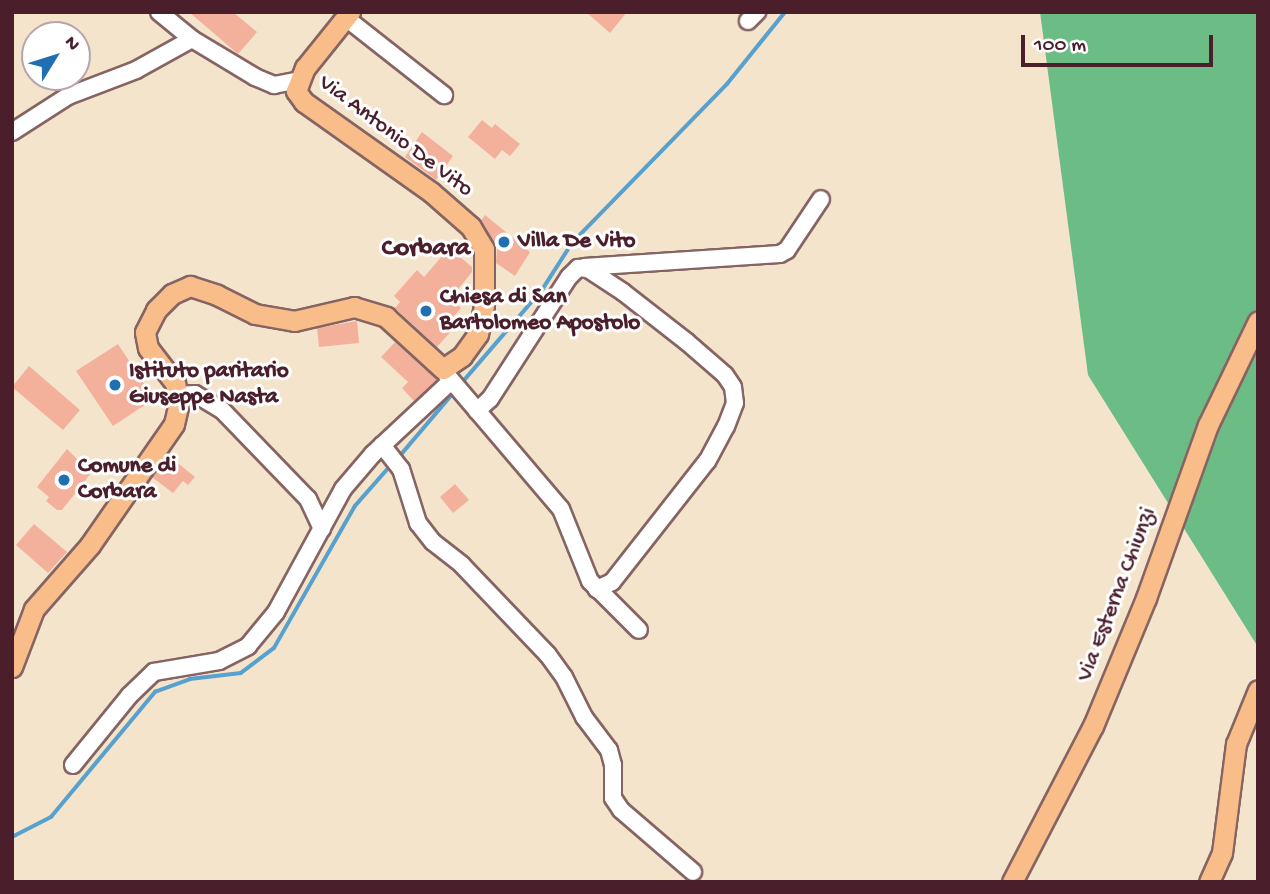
<!DOCTYPE html>
<html>
<head>
<meta charset="utf-8">
<style>
	body { margin:0 }
	#map { position:relative; width:1270px; height:894px; overflow:hidden; background:#f4e4cb; font-family:"Gochi Hand",sans-serif }
	div>[style] { position:absolute }
	.forest>* { inset:0; background:#6cbc86 }
	.stream>* { height:3.5px; margin:-1.75px; padding:0 1.75px; transform-origin:1.75px; border-radius:1.75px; background:#57a1cf }
	.building>* { inset:0; background:#f3b19c }
	.roads { filter:drop-shadow(2px 0 #866463) drop-shadow(-2px 0 #866463) drop-shadow(0 2px #866463) drop-shadow(0 -2px #866463) }
	.minor>* { height:16px; margin:-8px; padding:0 8px; transform-origin:8px; border-radius:8px; background:#fff }
	.major>* { height:19px; margin:-9.5px; padding:0 9.5px; transform-origin:9.5px; border-radius:9.5px; background:#f8bd89 }
	.dots>* { width:19px; height:19px; translate:-50% -50%; box-sizing:border-box; border:4px solid #fff; border-radius:50% }
	span { translate:-50% -50%; white-space:nowrap; text-align:center; line-height:1.15; -webkit-text-stroke:6px #fff; paint-order:stroke }
	.street-label { font-size:23px; color:#4a1f2b }
	.poi-label { font-size:23px; color:#4a1f2b; font-weight:700 }
	.left { translate:0 -50%; text-align:left }
	.quarter-label { font-size:26px; color:#4a1f2b; font-weight:700 }
	.frame { position:absolute; inset:0; border:14px solid #4a1f2b; pointer-events:none }
	.north { position:absolute; left:21px; top:21px; width:70px; height:70px; box-sizing:border-box; background:#fff; border:2px solid #b7a5aa; border-radius:50%; rotate:52deg; font-size:19px; font-weight:700; line-height:28px; text-align:center; color:#4a1f2b }
	.north::after { content:''; display:block; margin:auto; width:24px; height:32px; background:#1f6fb2; clip-path:polygon(50% 0,100% 100%,50% 72%,0 100%) }
	.scale { position:absolute; left:1021px; top:35px; width:192px; height:32px; box-sizing:border-box; border:4px solid #4a1f2b; border-top:0; padding-left:9px; font-size:21px; line-height:24px; white-space:nowrap; color:#4a1f2b; -webkit-text-stroke:5px #fff; paint-order:stroke }
</style>
</head>
<body>
<div id="map">
	<div class="forest">
		<div style="clip-path:polygon(1040px 12px,1258px 12px,1258px 647px,1088px 375px)"></div>
	</div>
	<div class="stream">
		<div style="left:460px;top:385px;width:125px;rotate:-49.2deg"></div>
		<div style="left:542px;top:290px;width:56px;rotate:-57.4deg"></div>
		<div style="left:572px;top:243px;width:222px;rotate:-45.7deg"></div>
		<div style="left:727px;top:84px;width:92px;rotate:-51.1deg"></div>
		<div style="left:399px;top:457px;width:87px;rotate:-49.7deg"></div>
		<div style="left:12px;top:837px;width:44px;rotate:-27.1deg"></div>
		<div style="left:51px;top:817px;width:163px;rotate:-50.2deg"></div>
		<div style="left:155px;top:692px;width:37px;rotate:-20deg"></div>
		<div style="left:190px;top:679px;width:51px;rotate:-6.7deg"></div>
		<div style="left:241px;top:673px;width:41px;rotate:-37.1deg"></div>
		<div style="left:274px;top:648px;width:163px;rotate:-60.3deg"></div>
		<div style="left:355px;top:506px;width:55px;rotate:-48.7deg"></div>
	</div>
	<div class="building">
		<div style="clip-path:polygon(189px 12px,233px 12px,257px 32px,238px 54px)"></div>
		<div style="clip-path:polygon(586px 12px,627px 12px,610px 33px)"></div>
		<div style="clip-path:polygon(482px 120px,492px 128px,495px 124px,520px 144px,510px 156px,502px 150px,495px 159px,468px 137px)"></div>
		<div style="clip-path:polygon(422px 132px,453px 156px,436px 180px,405px 157px)"></div>
		<div style="clip-path:polygon(485px 215px,530px 252px,515px 276px,496px 263px,497px 248px,481px 221px)"></div>
		<div style="clip-path:polygon(449px 248px,472px 267px,472px 272px,450px 299px,461px 308px,448px 323px,454px 328px,437px 347px,395px 308px,400px 302px,394px 296px,417px 270px,424px 277px)"></div>
		<div style="clip-path:polygon(357px 321px,359px 343px,319px 347px,317px 328px)"></div>
		<div style="clip-path:polygon(395px 342px,437px 380px,414px 401px,402px 388px,408px 382px,381px 357px)"></div>
		<div style="clip-path:polygon(118px 344px,154px 399px,113px 426px,76px 371px)"></div>
		<div style="clip-path:polygon(29px 366px,80px 410px,63px 430px,12px 387px)"></div>
		<div style="clip-path:polygon(67px 449px,91px 473px,62px 510px,57px 510px,46px 501px,49px 497px,37px 487px)"></div>
		<div style="clip-path:polygon(169px 456px,195px 477px,188px 485px,183px 481px,173px 493px,152px 477px)"></div>
		<div style="clip-path:polygon(455px 484px,469px 500px,453px 513px,440px 497px)"></div>
		<div style="clip-path:polygon(34px 524px,67px 552px,48px 573px,16px 545px)"></div>
	</div>
	<div class="roads">
		<div class="minor">
			<div style="left:159px;top:12px;width:43px;rotate:39.3deg"></div>
			<div style="left:192px;top:39px;width:74px;rotate:31.1deg"></div>
			<div style="left:255px;top:77px;width:21px;rotate:23deg"></div>
			<div style="left:274px;top:85px;width:25px;rotate:-11deg"></div>
			<div style="left:346px;top:18px;width:125px;rotate:38.2deg"></div>
			<div style="left:748px;top:21px;width:13px;rotate:-45deg"></div>
			<div style="left:12px;top:132px;width:67px;rotate:-32.7deg"></div>
			<div style="left:68px;top:96px;width:73px;rotate:-20.9deg"></div>
			<div style="left:136px;top:70px;width:64px;rotate:-29deg"></div>
			<div style="left:584px;top:267px;width:196px;rotate:-3.8deg"></div>
			<div style="left:780px;top:254px;width:8px;rotate:-30deg"></div>
			<div style="left:787px;top:250px;width:61px;rotate:-56.3deg"></div>
			<div style="left:446px;top:374px;width:177px;rotate:49.6deg"></div>
			<div style="left:561px;top:509px;width:78px;rotate:68.1deg"></div>
			<div style="left:590px;top:581px;width:69px;rotate:45deg"></div>
			<div style="left:177px;top:395px;width:18px;rotate:-3deg"></div>
			<div style="left:195px;top:394px;width:31px;rotate:31deg"></div>
			<div style="left:222px;top:410px;width:124px;rotate:46deg"></div>
			<div style="left:308px;top:499px;width:33px;rotate:65deg"></div>
			<div style="left:477px;top:411px;width:18px;rotate:-43deg"></div>
			<div style="left:490px;top:399px;width:145px;rotate:-57.1deg"></div>
			<div style="left:569px;top:277px;width:13px;rotate:-45deg"></div>
			<div style="left:578px;top:268px;width:10px;rotate:6deg"></div>
			<div style="left:588px;top:269px;width:42px;rotate:33.3deg"></div>
			<div style="left:623px;top:292px;width:81px;rotate:38deg"></div>
			<div style="left:687px;top:342px;width:50px;rotate:41deg"></div>
			<div style="left:725px;top:375px;width:14px;rotate:56deg"></div>
			<div style="left:733px;top:387px;width:16px;rotate:83deg"></div>
			<div style="left:735px;top:403px;width:25px;rotate:111deg"></div>
			<div style="left:726px;top:426px;width:40px;rotate:118deg"></div>
			<div style="left:707px;top:461px;width:154px;rotate:128.1deg"></div>
			<div style="left:612px;top:582px;width:17px;rotate:155deg"></div>
			<div style="left:382px;top:445px;width:31px;rotate:52deg"></div>
			<div style="left:401px;top:469px;width:57px;rotate:72.5deg"></div>
			<div style="left:418px;top:523px;width:24px;rotate:52deg"></div>
			<div style="left:433px;top:542px;width:37px;rotate:38deg"></div>
			<div style="left:462px;top:565px;width:124px;rotate:46.3deg"></div>
			<div style="left:548px;top:655px;width:27px;rotate:54deg"></div>
			<div style="left:564px;top:677px;width:45px;rotate:63.4deg"></div>
			<div style="left:584px;top:717px;width:41px;rotate:52.9deg"></div>
			<div style="left:609px;top:750px;width:16px;rotate:75deg"></div>
			<div style="left:613px;top:765px;width:33px;rotate:90deg"></div>
			<div style="left:613px;top:798px;width:14px;rotate:56deg"></div>
			<div style="left:621px;top:810px;width:95px;rotate:40.7deg"></div>
			<div style="left:73px;top:765px;width:89px;rotate:-50.9deg"></div>
			<div style="left:129px;top:696px;width:35px;rotate:-44deg"></div>
			<div style="left:154px;top:672px;width:66px;rotate:-9.6deg"></div>
			<div style="left:219px;top:661px;width:33px;rotate:-27deg"></div>
			<div style="left:248px;top:646px;width:44px;rotate:-50.5deg"></div>
			<div style="left:276px;top:612px;width:140px;rotate:-61.4deg"></div>
			<div style="left:343px;top:489px;width:46px;rotate:-49.4deg"></div>
			<div style="left:373px;top:454px;width:105px;rotate:-43.1deg"></div>
		</div>
		<div class="major">
			<div style="left:12px;top:667px;width:62px;rotate:-69.2deg"></div>
			<div style="left:34px;top:609px;width:85px;rotate:-48.8deg"></div>
			<div style="left:90px;top:545px;width:147px;rotate:-55.2deg"></div>
			<div style="left:174px;top:424px;width:22px;rotate:-77deg"></div>
			<div style="left:179px;top:403px;width:20px;rotate:-101deg"></div>
			<div style="left:175px;top:383px;width:44px;rotate:-127.6deg"></div>
			<div style="left:148px;top:348px;width:16px;rotate:-101deg"></div>
			<div style="left:145px;top:332px;width:25px;rotate:-63deg"></div>
			<div style="left:156px;top:310px;width:23px;rotate:-45deg"></div>
			<div style="left:172px;top:294px;width:20px;rotate:-24deg"></div>
			<div style="left:190px;top:286px;width:28px;rotate:18deg"></div>
			<div style="left:217px;top:295px;width:42px;rotate:26.6deg"></div>
			<div style="left:255px;top:314px;width:40px;rotate:10deg"></div>
			<div style="left:294px;top:321px;width:62px;rotate:-13.1deg"></div>
			<div style="left:354px;top:307px;width:34px;rotate:17deg"></div>
			<div style="left:386px;top:317px;width:77px;rotate:42.4deg"></div>
			<div style="left:443px;top:369px;width:23px;rotate:-34deg"></div>
			<div style="left:462px;top:356px;width:27px;rotate:-54deg"></div>
			<div style="left:478px;top:334px;width:30px;rotate:-78deg"></div>
			<div style="left:484px;top:305px;width:56px;rotate:-90deg"></div>
			<div style="left:484px;top:249px;width:26px;rotate:-121deg"></div>
			<div style="left:471px;top:227px;width:53px;rotate:-138.8deg"></div>
			<div style="left:431px;top:192px;width:156px;rotate:-144.7deg"></div>
			<div style="left:304px;top:102px;width:14px;rotate:-126deg"></div>
			<div style="left:296px;top:91px;width:25px;rotate:-69deg"></div>
			<div style="left:305px;top:68px;width:72px;rotate:-51.2deg"></div>
			<div style="left:1012px;top:882px;width:176px;rotate:-62.6deg"></div>
			<div style="left:1093px;top:726px;width:139px;rotate:-67.5deg"></div>
			<div style="left:1146px;top:598px;width:184px;rotate:-70.3deg"></div>
			<div style="left:1208px;top:425px;width:115px;rotate:-64.3deg"></div>
			<div style="left:1209px;top:882px;width:32px;rotate:-66deg"></div>
			<div style="left:1222px;top:853px;width:110px;rotate:-82.7deg"></div>
			<div style="left:1236px;top:744px;width:58px;rotate:-67.8deg"></div>
		</div>
	</div>
	<div class="dots">
		<div style="left:504px;top:242px;background:#1f6fb2"></div>
		<div style="left:426px;top:311px;background:#1f6fb2"></div>
		<div style="left:115px;top:385px;background:#1f6fb2"></div>
		<div style="left:64px;top:480px;background:#1f6fb2"></div>
	</div>
	<div class="street-label">
		<span style="left:395px;top:137px;rotate:37deg">Via Antonio De Vito</span>
		<span style="left:1118px;top:595px;rotate:-69deg">Via Esterna Chiunzi</span>
	</div>
	<div class="poi-label">
		<span class="left" style="left:518px;top:242px">Villa De Vito</span>
		<span class="left" style="left:440px;top:311px">Chiesa di San<br>Bartolomeo Apostolo</span>
		<span class="left" style="left:129px;top:385px">Istituto paritario<br>Giuseppe Nasta</span>
		<span class="left" style="left:78px;top:480px">Comune di<br>Corbara</span>
	</div>
	<div class="quarter-label">
		<span style="left:426px;top:250px">Corbara</span>
	</div>
	<div class="frame"></div>
	<div class="north">N</div>
	<div class="scale">100 m</div>
</div>
</body>
</html>
